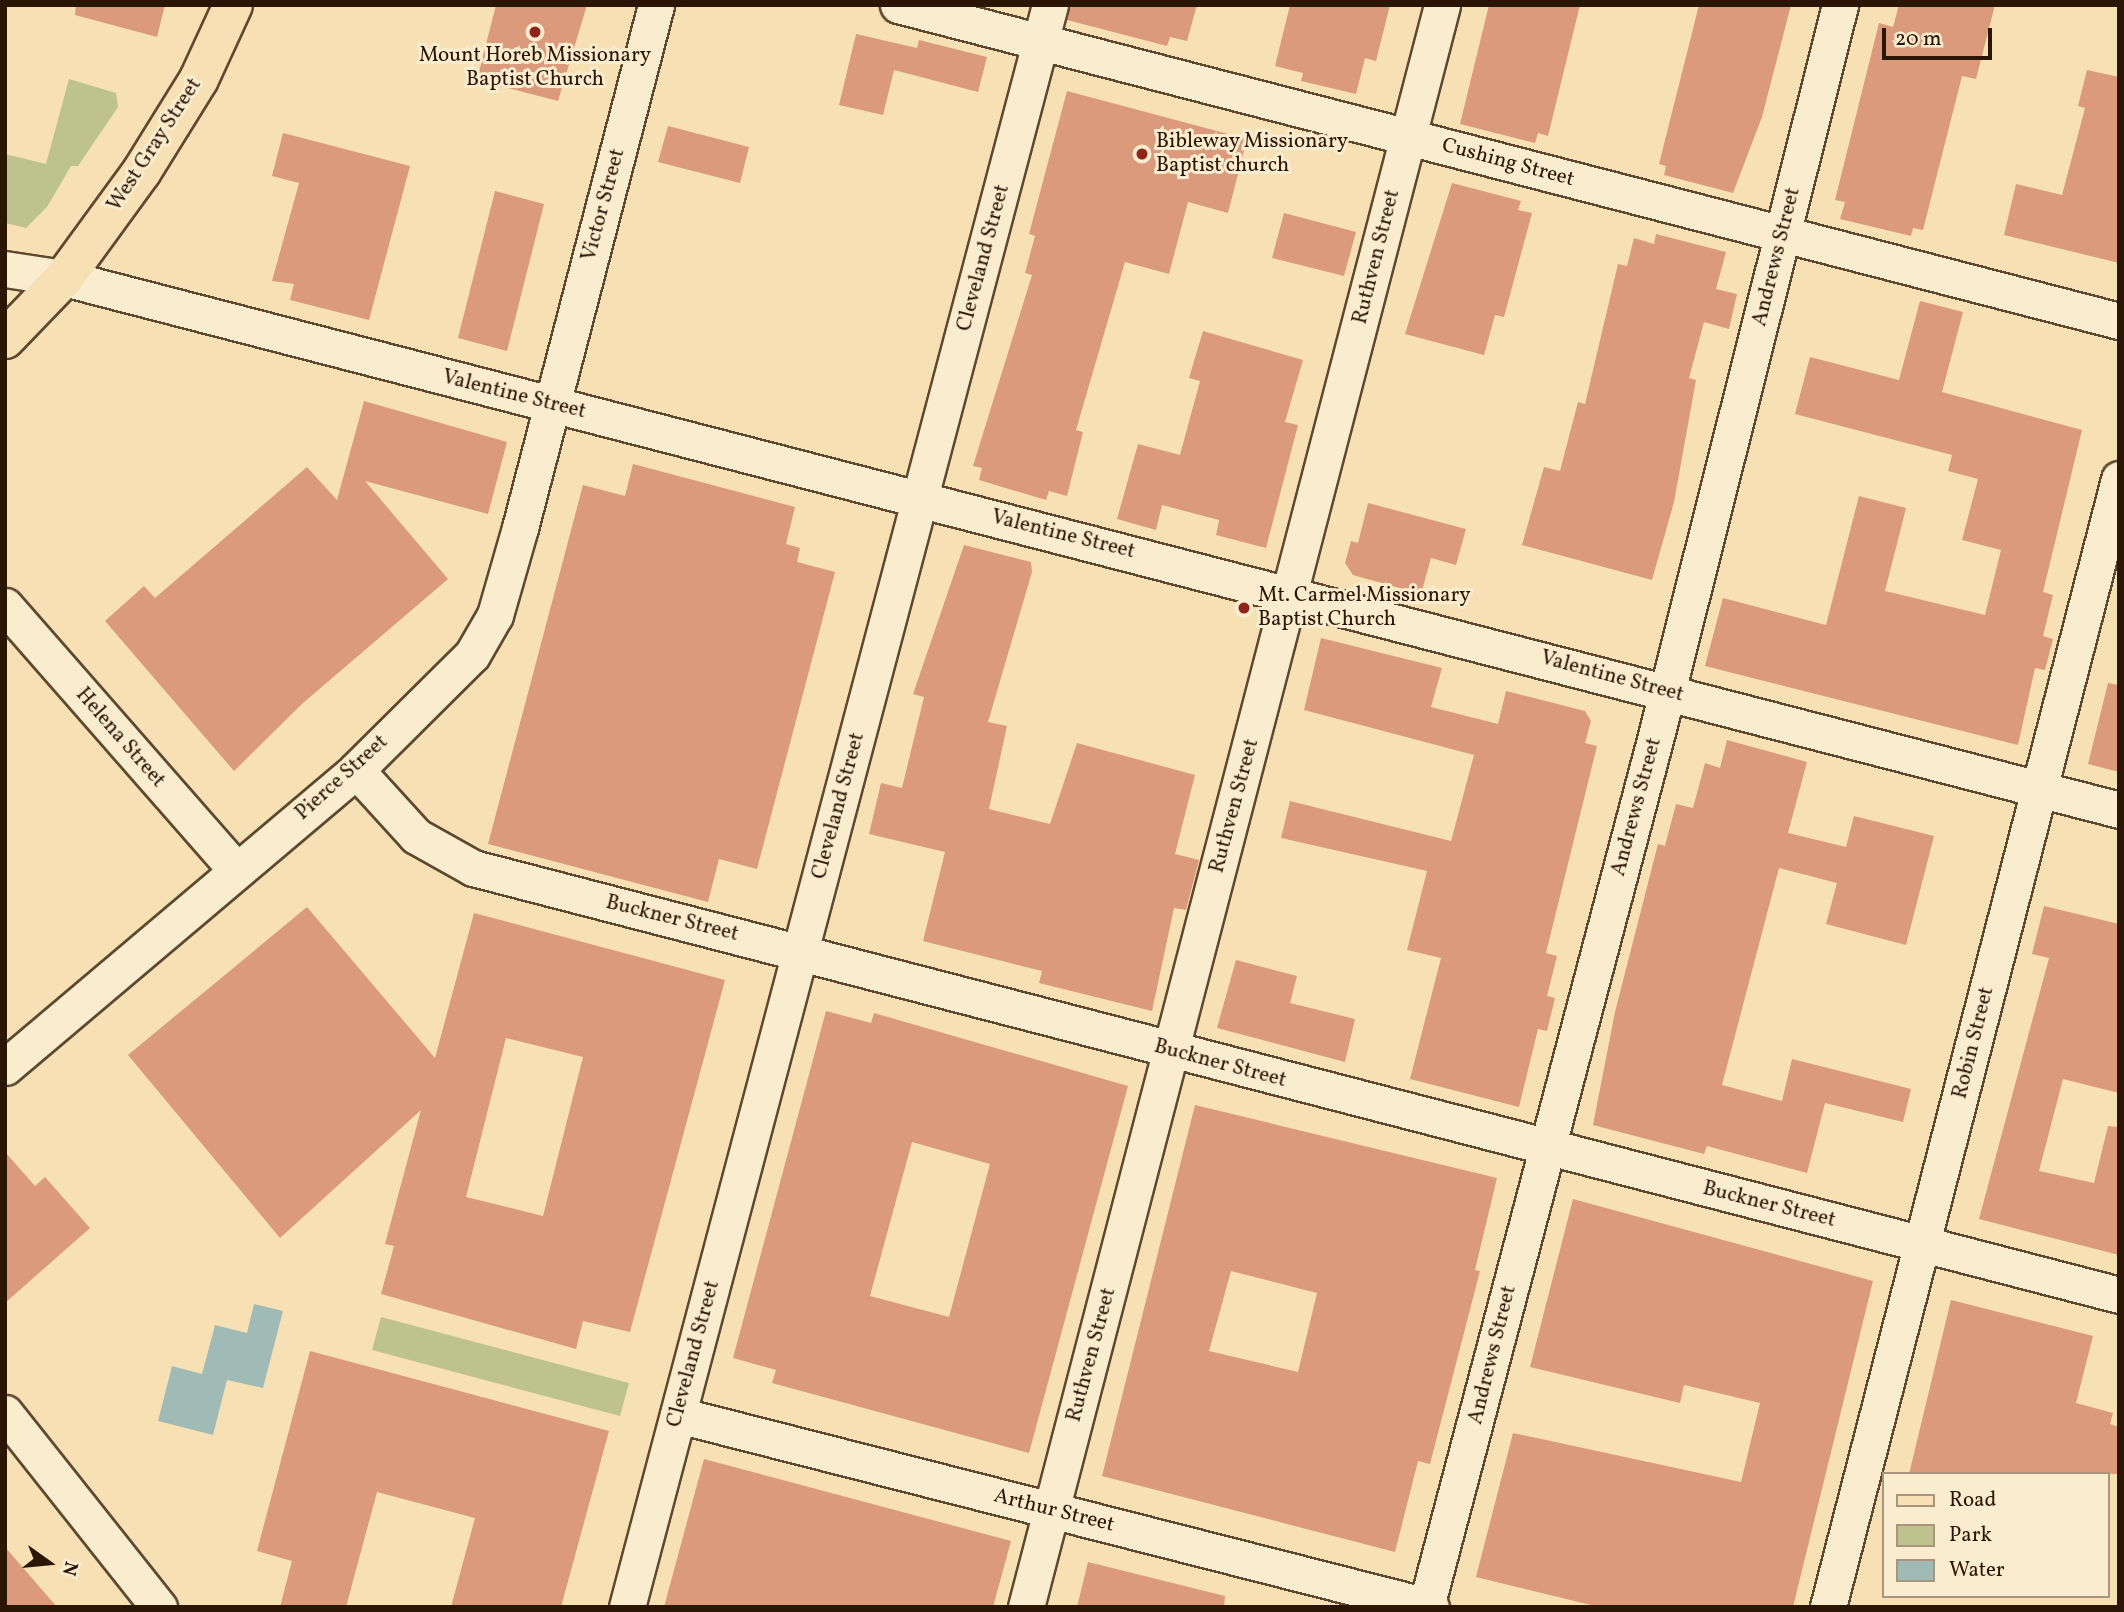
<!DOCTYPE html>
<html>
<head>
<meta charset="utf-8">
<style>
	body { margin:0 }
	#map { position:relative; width:2124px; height:1612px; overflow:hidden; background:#f7e1b4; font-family:Vollkorn,serif }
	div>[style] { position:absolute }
	.green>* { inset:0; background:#bec28c }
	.water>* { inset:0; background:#a0bbb6 }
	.building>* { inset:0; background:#db9a7b }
	.roads { filter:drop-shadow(2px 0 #5e4830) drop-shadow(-2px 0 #5e4830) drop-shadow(0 2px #5e4830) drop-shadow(0 -2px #5e4830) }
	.minor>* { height:35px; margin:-17.5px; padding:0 17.5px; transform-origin:17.5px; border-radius:17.5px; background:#faecce }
	.major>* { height:38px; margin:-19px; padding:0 19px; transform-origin:19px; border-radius:19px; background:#f7e1b4 }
	.dots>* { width:19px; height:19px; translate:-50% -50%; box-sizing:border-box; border:4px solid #faecce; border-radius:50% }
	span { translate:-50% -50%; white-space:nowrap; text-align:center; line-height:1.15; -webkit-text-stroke:6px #faecce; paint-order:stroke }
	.poi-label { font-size:21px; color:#2b1504 }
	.left { translate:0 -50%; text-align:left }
	.street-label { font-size:21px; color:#2b1504 }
	.frame { position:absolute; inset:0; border:7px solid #2b1504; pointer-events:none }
	.legend { position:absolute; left:1882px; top:1472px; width:228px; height:126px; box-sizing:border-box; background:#faecce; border:2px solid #a7967d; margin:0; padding:9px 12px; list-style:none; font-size:21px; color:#2b1504 }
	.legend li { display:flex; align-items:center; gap:14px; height:35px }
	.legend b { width:35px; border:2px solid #a7967d }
	.north { position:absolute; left:14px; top:1528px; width:70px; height:70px; -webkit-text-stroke:5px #faecce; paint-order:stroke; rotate:105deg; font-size:19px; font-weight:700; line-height:28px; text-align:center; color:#2b1504 }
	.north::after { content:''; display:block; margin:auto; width:24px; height:32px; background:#2b1504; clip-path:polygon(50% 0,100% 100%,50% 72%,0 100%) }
	.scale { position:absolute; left:1882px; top:28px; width:110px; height:32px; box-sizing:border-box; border:4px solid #2b1504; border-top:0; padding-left:9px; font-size:21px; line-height:24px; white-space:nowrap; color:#2b1504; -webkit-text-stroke:5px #faecce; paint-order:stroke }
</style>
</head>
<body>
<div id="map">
	<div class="green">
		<div style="clip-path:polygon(69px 79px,116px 93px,118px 107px,78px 166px,71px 166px,47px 207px,26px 228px,5px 223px,5px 154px,46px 164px)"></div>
		<div style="clip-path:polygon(381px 1317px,629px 1383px,620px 1416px,372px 1350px)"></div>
	</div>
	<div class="water">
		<div style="clip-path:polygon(254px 1304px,283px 1311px,263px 1388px,227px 1380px,213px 1435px,158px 1421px,172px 1366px,202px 1374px,215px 1325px,247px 1333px)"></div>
	</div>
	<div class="building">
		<div style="clip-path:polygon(76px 5px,165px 5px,157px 37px,75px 15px)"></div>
		<div style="clip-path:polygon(496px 5px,587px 5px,558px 101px,477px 80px)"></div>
		<div style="clip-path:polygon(1070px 5px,1197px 5px,1187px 41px,1170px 37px,1167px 46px,1067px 20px)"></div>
		<div style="clip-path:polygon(1290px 5px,1390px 5px,1376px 61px,1365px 58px,1356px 94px,1301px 81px,1303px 73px,1275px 66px)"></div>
		<div style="clip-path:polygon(1489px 5px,1580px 5px,1548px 136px,1538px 133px,1535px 143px,1460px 124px)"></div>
		<div style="clip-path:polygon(1699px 5px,1791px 5px,1762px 117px,1733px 193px,1664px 175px,1666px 166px,1659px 164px)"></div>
		<div style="clip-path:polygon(1899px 5px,1995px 5px,1976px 79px,1962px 76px,1923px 230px,1913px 228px,1911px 236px,1840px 219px,1845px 202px,1835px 200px,1879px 23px,1893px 27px)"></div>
		<div style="clip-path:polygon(856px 34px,917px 48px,919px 40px,987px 57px,978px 92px,894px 70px,883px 115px,839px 105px)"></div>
		<div style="clip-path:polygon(2087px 70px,2119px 77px,2119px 263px,2004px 235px,2016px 184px,2062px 195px,2085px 108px,2078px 106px)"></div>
		<div style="clip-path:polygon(1067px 91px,1247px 139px,1228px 213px,1188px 202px,1169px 274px,1125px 262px,1076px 430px,1083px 432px,1067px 496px,1049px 491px,1046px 500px,979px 480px,982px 468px,973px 466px,1032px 275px,1025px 273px,1035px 236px,1029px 234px)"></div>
		<div style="clip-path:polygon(668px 126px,749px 147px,740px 183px,658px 162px)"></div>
		<div style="clip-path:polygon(283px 133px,410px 166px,369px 320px,290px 300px,294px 284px,272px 281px,299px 183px,272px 176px)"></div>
		<div style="clip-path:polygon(1452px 183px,1521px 201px,1518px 210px,1532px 213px,1504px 317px,1495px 315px,1484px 355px,1405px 334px)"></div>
		<div style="clip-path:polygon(495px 191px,544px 204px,507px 351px,458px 338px)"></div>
		<div style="clip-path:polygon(1284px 213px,1356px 232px,1344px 276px,1272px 258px)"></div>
		<div style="clip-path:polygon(1656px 234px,1726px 252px,1716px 289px,1737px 294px,1729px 329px,1704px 322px,1689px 378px,1696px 380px,1674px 502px,1652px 580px,1522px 545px,1544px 467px,1560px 471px,1578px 402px,1585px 404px,1618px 264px,1627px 266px,1634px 238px,1654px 244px)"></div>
		<div style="clip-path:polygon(1920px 301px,1963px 312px,1942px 392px,2082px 430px,2043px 592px,2053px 595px,2043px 636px,2053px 639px,2045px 670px,2035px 668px,2018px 745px,1705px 666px,1723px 598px,1826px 625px,1859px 496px,1906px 508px,1885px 591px,1985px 615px,2001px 550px,1962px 540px,1978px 479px,1948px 471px,1952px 455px,1795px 414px,1810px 357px,1899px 380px)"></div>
		<div style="clip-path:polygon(1203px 331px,1303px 360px,1285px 422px,1298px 425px,1266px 548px,1216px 535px,1219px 520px,1162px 505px,1156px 530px,1117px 519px,1138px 444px,1180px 455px,1200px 381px,1189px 378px)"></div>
		<div style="clip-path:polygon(364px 401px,507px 442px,488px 514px,365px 481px,448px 579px,303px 703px,234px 771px,105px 621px,144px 586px,155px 598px,307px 467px,337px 500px)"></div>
		<div style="clip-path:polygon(633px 464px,795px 507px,786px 544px,800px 548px,797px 562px,835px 572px,757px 869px,719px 859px,708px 902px,488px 844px,583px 485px,625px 496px)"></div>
		<div style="clip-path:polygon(1368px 503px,1466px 529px,1456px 565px,1431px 558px,1421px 594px,1353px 575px,1345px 563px,1351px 541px,1358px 543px)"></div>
		<div style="clip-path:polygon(964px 545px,1031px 562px,1032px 572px,988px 722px,1007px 726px,989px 809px,1050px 824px,1077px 743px,1195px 775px,1175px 854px,1199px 860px,1186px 910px,1174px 908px,1152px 1011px,1039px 983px,1042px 971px,923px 941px,945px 852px,869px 834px,881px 783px,902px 788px,924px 697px,913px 694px)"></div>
		<div style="clip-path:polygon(1321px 638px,1442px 668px,1431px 707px,1498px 724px,1506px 691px,1585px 711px,1591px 721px,1585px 743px,1597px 746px,1546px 953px,1557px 956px,1547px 996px,1555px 998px,1547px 1031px,1538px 1029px,1519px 1107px,1410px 1079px,1441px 958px,1407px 950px,1427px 871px,1281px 838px,1290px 801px,1451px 841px,1474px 755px,1304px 710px)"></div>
		<div style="clip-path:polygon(2108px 683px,2119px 685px,2119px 772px,2088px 764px)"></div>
		<div style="clip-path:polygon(1727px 740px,1807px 762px,1788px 833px,1846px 847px,1854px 816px,1934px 836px,1906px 945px,1826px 924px,1837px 883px,1779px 868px,1722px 1085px,1782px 1101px,1792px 1059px,1911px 1089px,1903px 1122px,1825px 1103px,1807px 1173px,1707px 1146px,1704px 1154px,1593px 1125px,1615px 1012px,1658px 844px,1665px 846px,1676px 804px,1693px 808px,1705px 763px,1720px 768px)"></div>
		<div style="clip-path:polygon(2044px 906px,2119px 924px,2119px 1093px,2063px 1079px,2039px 1171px,2094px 1183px,2108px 1126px,2119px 1127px,2119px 1255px,1979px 1219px,2049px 958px,2032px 954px)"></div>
		<div style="clip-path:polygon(evenodd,307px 907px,435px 1058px,474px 913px,725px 980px,630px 1332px,583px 1321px,576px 1349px,381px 1294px,394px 1246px,385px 1244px,421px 1110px,280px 1238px,128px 1055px,307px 907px,506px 1038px,583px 1057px,543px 1216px,466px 1197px,506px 1038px)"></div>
		<div style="clip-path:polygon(1236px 960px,1297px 976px,1290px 1003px,1355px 1019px,1345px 1062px,1217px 1028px)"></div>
		<div style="clip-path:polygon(evenodd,826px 1011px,871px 1023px,874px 1013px,1128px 1086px,1029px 1453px,772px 1383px,776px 1370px,733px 1358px,826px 1011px,912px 1142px,990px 1164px,949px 1317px,870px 1296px,912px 1142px)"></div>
		<div style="clip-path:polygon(evenodd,1195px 1105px,1497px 1178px,1475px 1270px,1480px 1271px,1430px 1464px,1418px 1461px,1395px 1552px,1102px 1476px,1195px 1105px,1231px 1271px,1317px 1293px,1298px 1372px,1209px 1351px,1231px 1271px)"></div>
		<div style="clip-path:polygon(5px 1152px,35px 1186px,45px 1177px,90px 1228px,5px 1303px)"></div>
		<div style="clip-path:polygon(1573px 1199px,1873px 1281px,1793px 1607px,1599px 1607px,1476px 1577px,1513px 1433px,1741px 1482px,1760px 1403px,1684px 1385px,1680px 1403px,1530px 1367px)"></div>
		<div style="clip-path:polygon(1951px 1300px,2093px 1336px,2076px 1403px,2113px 1413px,2110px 1424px,2119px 1427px,2119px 1474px,1909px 1474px)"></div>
		<div style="clip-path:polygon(310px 1351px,609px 1431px,561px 1607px,451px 1607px,475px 1518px,377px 1492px,346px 1607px,280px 1607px,292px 1561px,257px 1551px)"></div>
		<div style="clip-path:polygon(704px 1459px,1011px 1541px,993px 1607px,664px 1607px)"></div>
		<div style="clip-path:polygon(5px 1547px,57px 1607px,5px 1607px)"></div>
		<div style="clip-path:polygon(1088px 1562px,1225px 1596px,1224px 1607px,1077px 1607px)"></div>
	</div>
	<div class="roads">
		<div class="minor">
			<div style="left:898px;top:5px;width:1261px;rotate:14.51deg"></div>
			<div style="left:5px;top:269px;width:60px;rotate:8.7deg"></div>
			<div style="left:64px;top:278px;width:2123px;rotate:14.51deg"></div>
			<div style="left:5px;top:606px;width:351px;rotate:48.8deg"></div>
			<div style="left:356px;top:770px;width:89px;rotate:47.7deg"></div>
			<div style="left:416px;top:836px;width:65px;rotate:29.3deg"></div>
			<div style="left:473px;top:868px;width:1700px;rotate:14.54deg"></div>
			<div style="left:5px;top:1067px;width:460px;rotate:-40.2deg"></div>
			<div style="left:356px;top:770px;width:163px;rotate:-44.8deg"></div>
			<div style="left:472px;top:655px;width:46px;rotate:-60.1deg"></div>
			<div style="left:495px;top:615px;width:91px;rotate:-74deg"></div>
			<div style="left:520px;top:528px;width:540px;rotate:-75.42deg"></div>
			<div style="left:5px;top:1413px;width:248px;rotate:51.6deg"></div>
			<div style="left:678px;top:1415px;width:777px;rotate:14.3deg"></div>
			<div style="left:627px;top:1607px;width:1657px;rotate:-75.21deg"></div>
			<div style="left:1026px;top:1607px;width:1655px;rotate:-75.44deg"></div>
			<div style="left:1426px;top:1607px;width:909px;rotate:-75.21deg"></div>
			<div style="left:1658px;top:728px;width:746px;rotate:-75.87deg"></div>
			<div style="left:1828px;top:1607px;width:1165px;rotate:-75.53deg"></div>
		</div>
		<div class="major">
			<div style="left:5px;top:339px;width:85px;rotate:-46deg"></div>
			<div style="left:64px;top:278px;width:132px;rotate:-53.9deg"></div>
			<div style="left:142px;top:171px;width:108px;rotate:-58.2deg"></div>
			<div style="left:199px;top:79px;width:81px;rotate:-65.3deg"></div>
		</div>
	</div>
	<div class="dots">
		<div style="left:535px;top:32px;background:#8f2418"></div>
		<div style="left:1142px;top:154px;background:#8f2418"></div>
		<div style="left:1244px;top:608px;background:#8f2418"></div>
	</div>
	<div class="poi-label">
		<span style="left:535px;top:68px">Mount Horeb Missionary<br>Baptist Church</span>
		<span class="left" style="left:1156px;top:154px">Bibleway Missionary<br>Baptist church</span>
		<span class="left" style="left:1258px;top:608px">Mt. Carmel Missionary<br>Baptist Church</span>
	</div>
	<div class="street-label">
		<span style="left:155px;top:145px;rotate:-57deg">West Gray Street</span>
		<span style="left:1508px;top:163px;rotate:15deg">Cushing Street</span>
		<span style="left:604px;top:205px;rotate:-75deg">Victor Street</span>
		<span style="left:1377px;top:257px;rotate:-76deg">Ruthven Street</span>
		<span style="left:1777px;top:257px;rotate:-76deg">Andrews Street</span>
		<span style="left:984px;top:258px;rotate:-75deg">Cleveland Street</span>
		<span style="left:514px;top:395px;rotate:14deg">Valentine Street</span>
		<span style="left:1063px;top:535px;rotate:14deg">Valentine Street</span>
		<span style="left:1612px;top:677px;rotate:15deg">Valentine Street</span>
		<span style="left:120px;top:738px;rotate:49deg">Helena Street</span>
		<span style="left:342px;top:778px;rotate:-42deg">Pierce Street</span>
		<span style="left:839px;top:806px;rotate:-75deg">Cleveland Street</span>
		<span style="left:1235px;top:806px;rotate:-75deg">Ruthven Street</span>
		<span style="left:1637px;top:807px;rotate:-75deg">Andrews Street</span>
		<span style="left:672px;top:919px;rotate:14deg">Buckner Street</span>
		<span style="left:1974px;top:1043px;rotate:-76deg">Robin Street</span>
		<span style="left:1220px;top:1064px;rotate:15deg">Buckner Street</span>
		<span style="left:1769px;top:1205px;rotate:14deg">Buckner Street</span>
		<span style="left:694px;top:1354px;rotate:-75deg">Cleveland Street</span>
		<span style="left:1092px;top:1355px;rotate:-75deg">Ruthven Street</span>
		<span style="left:1493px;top:1355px;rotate:-76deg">Andrews Street</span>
		<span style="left:1054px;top:1511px;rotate:14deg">Arthur Street</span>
	</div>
	<div class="frame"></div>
	<ul class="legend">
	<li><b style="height:9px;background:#f7e1b4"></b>Road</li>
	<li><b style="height:19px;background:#bec28c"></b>Park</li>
	<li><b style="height:19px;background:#a0bbb6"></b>Water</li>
	</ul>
	<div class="north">N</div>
	<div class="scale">20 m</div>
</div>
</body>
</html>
